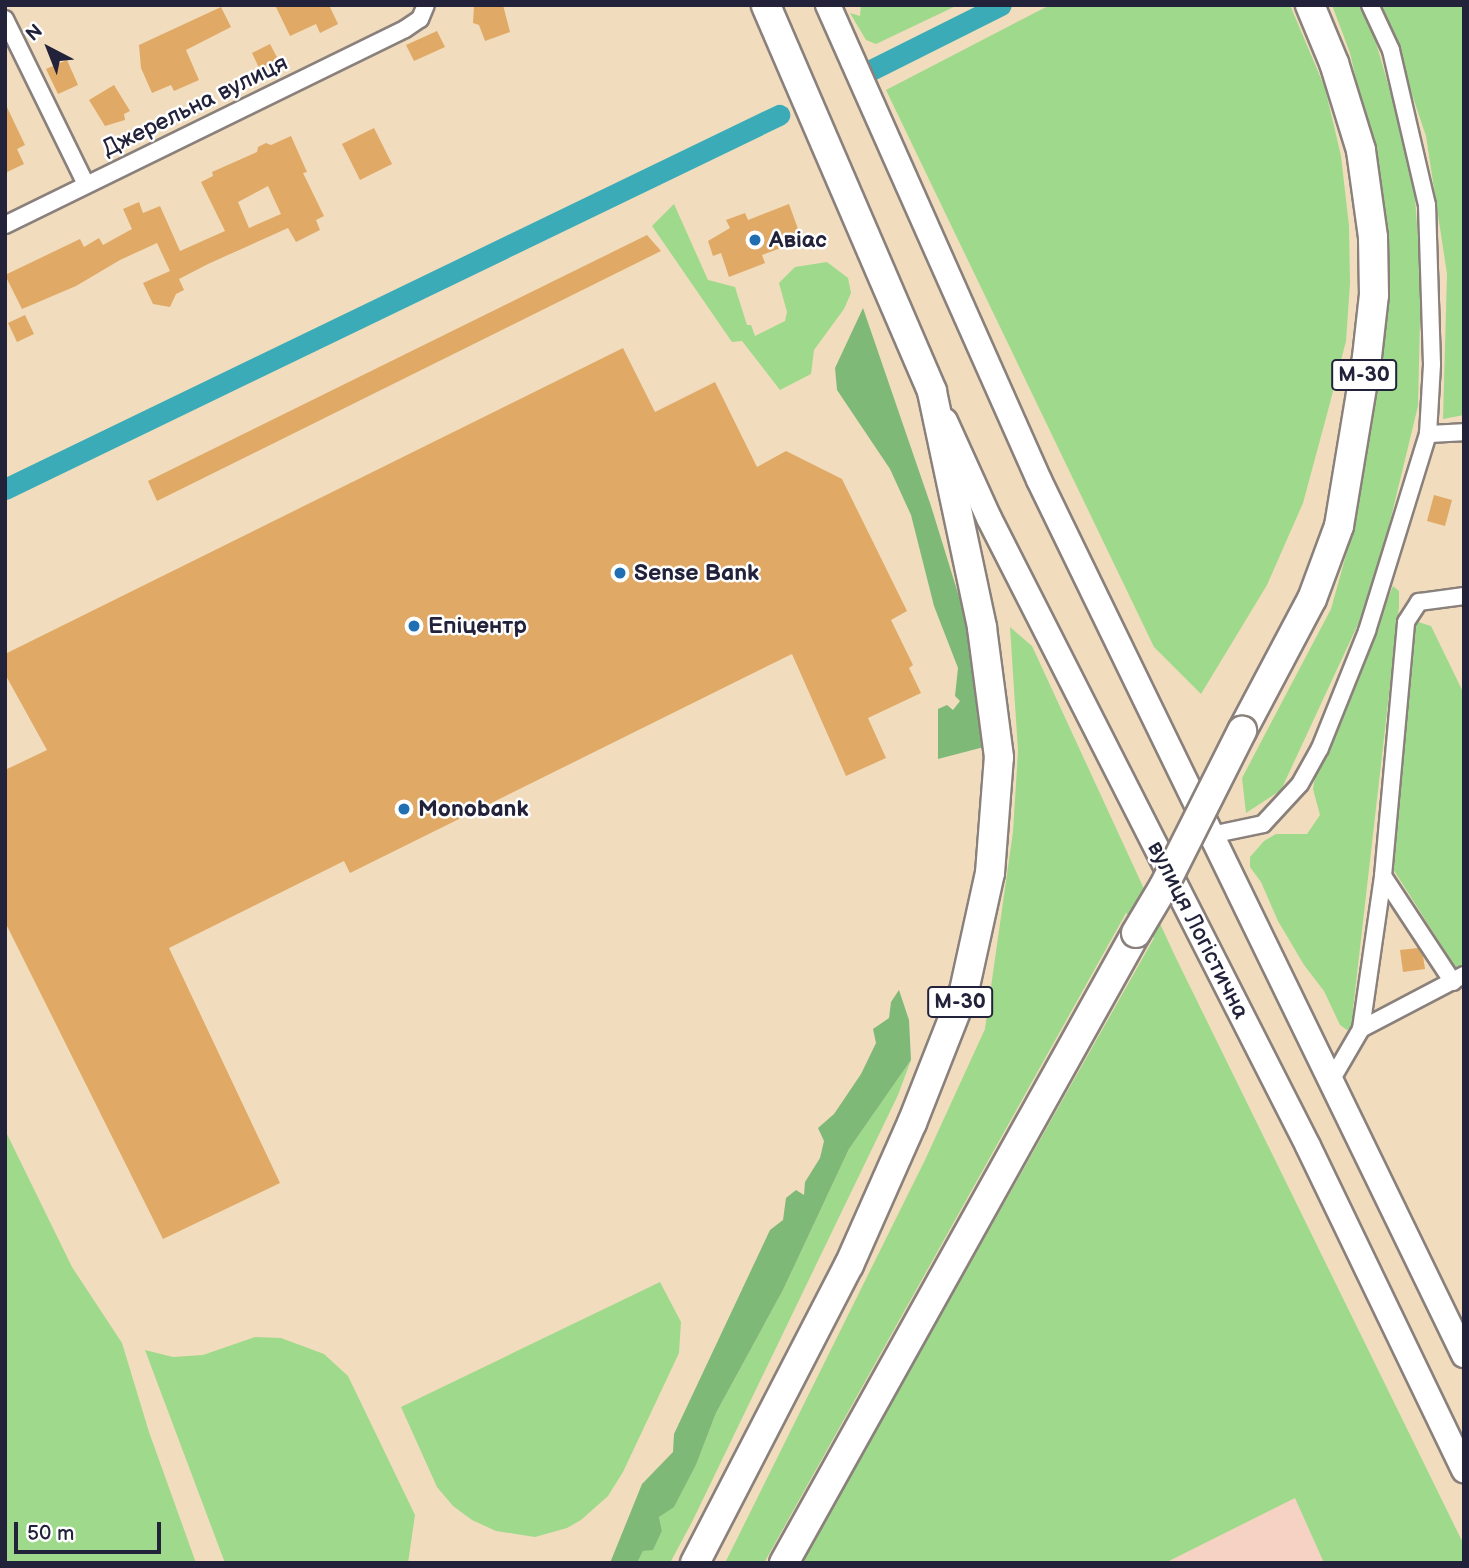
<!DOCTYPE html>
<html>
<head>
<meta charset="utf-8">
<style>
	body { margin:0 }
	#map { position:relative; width:1469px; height:1568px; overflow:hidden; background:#f1ddbd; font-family:"Balsamiq Sans",sans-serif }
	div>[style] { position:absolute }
	.built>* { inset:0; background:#f6d2c4 }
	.green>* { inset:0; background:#9fd98c }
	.forest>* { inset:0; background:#7fb978 }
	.canal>* { height:21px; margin:-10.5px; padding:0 10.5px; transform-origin:10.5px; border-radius:10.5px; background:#3bacb7 }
	.building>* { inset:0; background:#e0a965 }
	.roads { filter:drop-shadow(2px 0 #8a807c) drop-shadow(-2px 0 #8a807c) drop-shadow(0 2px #8a807c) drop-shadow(0 -2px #8a807c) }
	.street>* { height:16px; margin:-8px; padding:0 8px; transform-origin:8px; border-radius:8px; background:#fff }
	.primary>* { height:24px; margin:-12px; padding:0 12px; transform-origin:12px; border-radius:12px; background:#fff }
	.highway>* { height:28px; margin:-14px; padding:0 14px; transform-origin:14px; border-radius:14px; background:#fff }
	.bridges { filter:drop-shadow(2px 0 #8a807c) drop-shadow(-2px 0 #8a807c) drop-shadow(0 2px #8a807c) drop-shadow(0 -2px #8a807c) }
	.highway-bridge>* { height:28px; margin:-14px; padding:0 14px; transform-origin:14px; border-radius:14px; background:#fff }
	.dots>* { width:19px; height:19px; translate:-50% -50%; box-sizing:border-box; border:4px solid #fff; border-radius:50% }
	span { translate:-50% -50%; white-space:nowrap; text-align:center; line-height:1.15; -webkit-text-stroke:5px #fff; paint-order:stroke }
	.shield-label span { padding:2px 5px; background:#fff; border:2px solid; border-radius:5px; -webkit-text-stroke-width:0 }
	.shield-label { font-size:21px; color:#22223b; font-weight:700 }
	.street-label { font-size:23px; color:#22223b }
	.poi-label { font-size:23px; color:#22223b; font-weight:700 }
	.left { translate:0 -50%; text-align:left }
	.frame { position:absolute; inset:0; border:7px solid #22223b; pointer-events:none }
	.north { position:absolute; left:14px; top:14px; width:70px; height:70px; -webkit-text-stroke:5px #fff; paint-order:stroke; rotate:318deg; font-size:19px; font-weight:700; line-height:28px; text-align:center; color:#22223b }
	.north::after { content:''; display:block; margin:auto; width:24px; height:32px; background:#22223b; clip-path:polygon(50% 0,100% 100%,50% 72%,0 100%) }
	.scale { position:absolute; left:14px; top:1522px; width:147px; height:32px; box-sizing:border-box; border:4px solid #22223b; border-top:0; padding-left:9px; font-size:21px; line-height:24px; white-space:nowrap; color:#22223b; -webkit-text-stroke:5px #fff; paint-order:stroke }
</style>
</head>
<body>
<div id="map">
	<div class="built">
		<div style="clip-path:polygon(1295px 1498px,1324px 1563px,1165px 1563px)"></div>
	</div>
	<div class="green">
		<div style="clip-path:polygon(861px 5px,958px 5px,876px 44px,866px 40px,850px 13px,860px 16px)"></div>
		<div style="clip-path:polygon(1050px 5px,1290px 5px,1325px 88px,1341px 156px,1349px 226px,1350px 283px,1346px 341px,1330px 403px,1303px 503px,1267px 585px,1201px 694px,1154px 647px,886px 90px)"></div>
		<div style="clip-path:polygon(1332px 5px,1365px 5px,1413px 170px,1421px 280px,1418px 406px,1386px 538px,1359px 622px,1281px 790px,1246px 813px,1242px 778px,1331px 609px,1356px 519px,1387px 288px,1380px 181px,1350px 53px)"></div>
		<div style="clip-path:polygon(1382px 5px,1464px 5px,1464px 415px,1443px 419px,1447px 274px,1426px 136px)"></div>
		<div style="clip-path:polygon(674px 204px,708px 280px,735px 287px,747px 325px,751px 325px,755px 336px,785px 321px,787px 312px,779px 283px,795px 267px,827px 262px,848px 278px,851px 293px,844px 309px,814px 350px,811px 374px,780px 390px,742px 341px,732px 342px,652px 226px)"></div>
		<div style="clip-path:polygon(1393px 586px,1399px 591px,1399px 607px,1353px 1009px,1354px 1025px,1347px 1030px,1340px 1025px,1324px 991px,1304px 965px,1278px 921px,1261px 882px,1250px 867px,1250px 857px,1264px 841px,1276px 834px,1307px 834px,1320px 815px,1313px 789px,1315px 777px)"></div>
		<div style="clip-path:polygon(1415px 621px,1431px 626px,1464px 694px,1464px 963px,1456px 968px,1393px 869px)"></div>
		<div style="clip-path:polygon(1010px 627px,1032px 646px,1175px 956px,1464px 1545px,1464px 1563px,1324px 1563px,1295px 1498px,1165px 1563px,801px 1563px,1154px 938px,1126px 913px,764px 1563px,725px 1563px,925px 1160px,985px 1029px,1013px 832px,1018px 751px)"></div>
		<div style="clip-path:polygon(911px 1060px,898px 1095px,692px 1522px,670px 1563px,637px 1563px,643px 1551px,653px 1549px,662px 1531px,659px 1517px,674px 1506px,696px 1465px,716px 1413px,783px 1290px,849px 1149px)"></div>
		<div style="clip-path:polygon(5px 1130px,72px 1267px,122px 1343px,149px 1432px,196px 1563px,5px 1563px)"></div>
		<div style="clip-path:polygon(660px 1282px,681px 1322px,679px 1353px,623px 1472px,608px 1496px,581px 1520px,567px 1528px,535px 1537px,496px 1531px,472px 1520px,453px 1506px,437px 1487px,401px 1407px)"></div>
		<div style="clip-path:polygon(255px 1337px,281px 1338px,324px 1354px,348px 1376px,415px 1515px,408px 1563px,225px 1563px,145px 1350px,173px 1357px,203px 1355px)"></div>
	</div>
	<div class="forest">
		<div style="clip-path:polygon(863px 308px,931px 506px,977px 655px,984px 747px,938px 759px,938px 709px,947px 705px,953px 710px,960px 701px,955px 696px,958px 668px,934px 606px,911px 515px,890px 469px,837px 390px,835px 368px)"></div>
		<div style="clip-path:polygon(899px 990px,909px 1020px,911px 1060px,849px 1149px,783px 1290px,716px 1413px,696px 1465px,674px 1507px,659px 1517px,662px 1531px,653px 1550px,643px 1551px,637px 1563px,610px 1563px,642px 1484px,673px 1452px,674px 1434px,770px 1230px,783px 1220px,786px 1198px,796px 1190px,804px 1195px,805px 1182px,820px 1158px,824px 1141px,818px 1128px,834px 1114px,861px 1074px,876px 1043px,873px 1029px,889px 1018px,891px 1002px)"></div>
	</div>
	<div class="canal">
		<div style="left:871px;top:70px;width:145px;rotate:-26.6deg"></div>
		<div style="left:5px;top:489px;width:860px;rotate:-25.79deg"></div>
	</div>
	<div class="building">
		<div style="clip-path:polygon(275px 5px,329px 5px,338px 24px,320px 33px,316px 24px,290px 36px)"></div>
		<div style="clip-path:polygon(474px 5px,503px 5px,510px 32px,485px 41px,479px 25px,473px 23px)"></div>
		<div style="clip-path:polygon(221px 7px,231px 27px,186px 50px,199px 80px,174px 91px,171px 85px,152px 93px,141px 68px,139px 45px)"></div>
		<div style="clip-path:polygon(437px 31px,445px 47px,414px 61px,406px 45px)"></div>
		<div style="clip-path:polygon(270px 44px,281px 65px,262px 74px,252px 53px)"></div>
		<div style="clip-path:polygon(67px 60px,78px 85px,58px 94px,46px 69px)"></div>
		<div style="clip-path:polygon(114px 85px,130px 111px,124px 114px,125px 120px,105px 126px,89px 100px)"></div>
		<div style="clip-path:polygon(5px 103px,25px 145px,17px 149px,24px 164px,5px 173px)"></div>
		<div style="clip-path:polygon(374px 128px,392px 164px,360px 180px,342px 144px)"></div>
		<div style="clip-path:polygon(evenodd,291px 136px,307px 172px,303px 173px,324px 216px,316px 220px,320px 230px,296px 242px,288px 228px,208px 264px,179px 279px,184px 290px,176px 294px,170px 307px,153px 304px,143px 283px,170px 271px,157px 243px,120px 260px,76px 286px,22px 309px,5px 275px,80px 239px,84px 247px,99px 238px,103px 245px,132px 229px,123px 209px,139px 202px,143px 213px,160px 206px,180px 251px,225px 231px,201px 182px,213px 176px,212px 172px,257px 152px,258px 147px,266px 143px,271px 145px,291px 136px,268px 186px,281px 214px,249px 228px,238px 202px,268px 186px)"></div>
		<div style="clip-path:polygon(789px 204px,802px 240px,762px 255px,765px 263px,729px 277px,721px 253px,713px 256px,708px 241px,730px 228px,726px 220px,745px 213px,748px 220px)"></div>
		<div style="clip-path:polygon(647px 235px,661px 251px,157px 501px,148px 481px)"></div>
		<div style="clip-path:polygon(25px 315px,34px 334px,17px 342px,8px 323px)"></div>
		<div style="clip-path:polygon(623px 348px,655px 412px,715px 382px,757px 467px,786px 451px,842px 479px,907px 611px,891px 620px,913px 665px,909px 668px,921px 693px,868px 718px,886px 758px,846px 776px,792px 654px,350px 873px,344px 861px,169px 948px,280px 1183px,163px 1239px,5px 922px,5px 770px,47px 750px,5px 674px,5px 654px)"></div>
		<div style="clip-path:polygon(1434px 495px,1452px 500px,1445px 526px,1427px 521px)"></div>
		<div style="clip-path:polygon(1418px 948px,1423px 956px,1425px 969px,1403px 972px,1400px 950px)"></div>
	</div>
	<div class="roads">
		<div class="street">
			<div style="left:5px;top:19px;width:184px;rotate:63.9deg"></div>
			<div style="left:5px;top:225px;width:445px;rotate:-26.1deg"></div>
			<div style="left:405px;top:29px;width:18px;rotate:-34deg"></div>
			<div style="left:420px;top:19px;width:15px;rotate:-67deg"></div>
			<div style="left:1428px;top:434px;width:36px;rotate:-3deg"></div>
			<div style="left:1211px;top:835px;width:53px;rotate:-11.9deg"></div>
			<div style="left:1263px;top:824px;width:54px;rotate:-47.2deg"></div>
			<div style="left:1300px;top:784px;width:41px;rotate:-60.9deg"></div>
			<div style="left:1320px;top:748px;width:126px;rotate:-68.1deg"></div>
			<div style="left:1367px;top:631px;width:206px;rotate:-72.8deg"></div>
			<div style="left:1428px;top:434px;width:70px;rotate:-86.7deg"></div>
			<div style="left:1432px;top:364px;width:159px;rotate:-91.8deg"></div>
			<div style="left:1427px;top:205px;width:159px;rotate:-103.1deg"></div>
			<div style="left:1391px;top:50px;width:50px;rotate:-115deg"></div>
			<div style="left:1383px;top:876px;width:127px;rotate:56.6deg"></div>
			<div style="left:1361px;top:1029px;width:155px;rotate:-81.8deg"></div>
			<div style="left:1383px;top:876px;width:255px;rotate:-84.8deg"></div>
			<div style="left:1406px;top:622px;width:24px;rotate:-57deg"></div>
			<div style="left:1419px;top:602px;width:45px;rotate:-7.6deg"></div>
			<div style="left:1329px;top:1084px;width:64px;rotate:-59.8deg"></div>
			<div style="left:1361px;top:1029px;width:116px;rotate:-27.7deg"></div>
		</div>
		<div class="primary">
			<div style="left:828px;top:5px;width:520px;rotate:66.05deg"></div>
			<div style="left:1039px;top:480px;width:973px;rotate:64.09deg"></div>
			<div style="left:945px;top:421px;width:107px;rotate:65.6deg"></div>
			<div style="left:989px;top:518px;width:704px;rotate:63.07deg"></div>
			<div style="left:1308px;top:1146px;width:360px;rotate:64.3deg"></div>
		</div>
		<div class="highway">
			<div style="left:1242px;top:731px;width:149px;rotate:-62.1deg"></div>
			<div style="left:1312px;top:599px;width:78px;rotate:-69.7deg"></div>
			<div style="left:1339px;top:526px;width:171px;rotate:-80.6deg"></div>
			<div style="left:1367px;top:357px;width:62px;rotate:-83.6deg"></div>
			<div style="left:1374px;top:295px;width:58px;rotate:-91deg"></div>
			<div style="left:1373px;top:237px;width:88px;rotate:-97.9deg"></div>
			<div style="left:1361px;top:150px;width:91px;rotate:-107.2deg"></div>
			<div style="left:1334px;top:63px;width:63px;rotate:-112.5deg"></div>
			<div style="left:695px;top:1563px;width:335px;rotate:-62.7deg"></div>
			<div style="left:849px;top:1265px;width:155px;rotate:-66.1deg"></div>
			<div style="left:912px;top:1123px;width:142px;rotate:-68.5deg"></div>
			<div style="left:964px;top:991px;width:121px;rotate:-77.6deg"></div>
			<div style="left:990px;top:873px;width:116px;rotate:-85.6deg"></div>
			<div style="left:999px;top:757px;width:131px;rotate:-97.5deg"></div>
			<div style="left:982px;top:627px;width:241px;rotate:-102deg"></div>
			<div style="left:932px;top:391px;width:420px;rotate:-113.3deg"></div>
			<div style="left:784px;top:1563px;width:722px;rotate:-60.81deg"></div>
		</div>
	</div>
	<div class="bridges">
		<div class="highway-bridge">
			<div style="left:1136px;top:933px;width:55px;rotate:-59.2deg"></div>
			<div style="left:1164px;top:886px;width:174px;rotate:-63.3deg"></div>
		</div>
	</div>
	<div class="dots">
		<div style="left:755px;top:240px;background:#1f6fb2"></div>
		<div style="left:620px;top:573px;background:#1f6fb2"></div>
		<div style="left:414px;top:626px;background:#1f6fb2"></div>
		<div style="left:404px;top:809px;background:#1f6fb2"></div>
	</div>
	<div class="shield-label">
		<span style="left:1364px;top:375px">М-30</span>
		<span style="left:960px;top:1002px">М-30</span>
	</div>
	<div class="street-label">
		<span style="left:195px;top:106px;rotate:-26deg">Джерельна вулиця</span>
		<span style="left:1198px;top:930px;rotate:63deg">вулиця Логістична</span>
	</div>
	<div class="poi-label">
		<span class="left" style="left:769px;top:240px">Авіас</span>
		<span class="left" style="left:634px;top:573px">Sense Bank</span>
		<span class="left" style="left:428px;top:626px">Епіцентр</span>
		<span class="left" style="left:418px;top:809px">Monobank</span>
	</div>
	<div class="frame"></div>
	<div class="north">N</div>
	<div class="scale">50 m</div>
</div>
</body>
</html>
